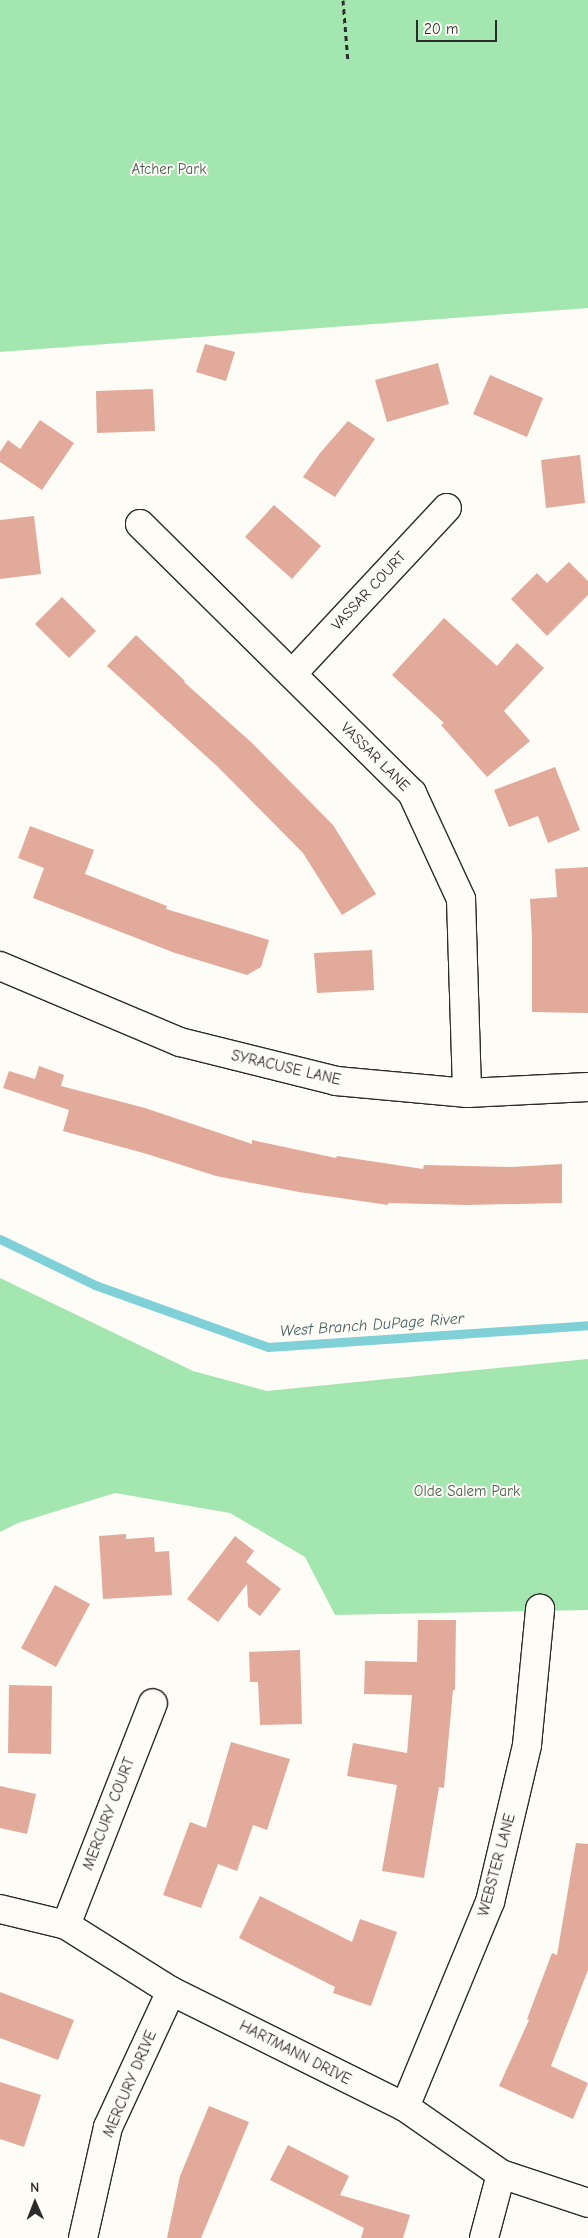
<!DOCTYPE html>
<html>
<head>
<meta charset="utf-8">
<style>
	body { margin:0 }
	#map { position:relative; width:588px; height:2238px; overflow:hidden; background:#fdfcf7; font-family:"Comic Neue",sans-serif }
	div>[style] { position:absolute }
	.green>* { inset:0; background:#a4e6af }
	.stream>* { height:9px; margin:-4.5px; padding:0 4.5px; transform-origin:4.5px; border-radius:4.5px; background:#7fd0d7 }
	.building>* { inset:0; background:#e2aa9a }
	.path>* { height:3px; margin-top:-1.5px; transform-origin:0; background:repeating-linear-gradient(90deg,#2b2b2b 0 5px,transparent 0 9px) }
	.roads { filter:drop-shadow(1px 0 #2b2b2b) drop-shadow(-1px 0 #2b2b2b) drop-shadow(0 1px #2b2b2b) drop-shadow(0 -1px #2b2b2b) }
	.minor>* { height:28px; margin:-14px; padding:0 14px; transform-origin:14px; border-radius:14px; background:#fdfcf7 }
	span { translate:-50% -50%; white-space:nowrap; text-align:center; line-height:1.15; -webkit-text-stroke:4px #fdfcf7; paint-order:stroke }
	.park-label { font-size:15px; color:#495a4c }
	.street-label { font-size:15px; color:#2b2b2b }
	.water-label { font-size:16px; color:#445d5f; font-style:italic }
	.north { position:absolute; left:10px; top:2178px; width:50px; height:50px; -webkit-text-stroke:4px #fdfcf7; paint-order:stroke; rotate:359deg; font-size:14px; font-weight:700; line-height:20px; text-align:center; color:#2b2b2b }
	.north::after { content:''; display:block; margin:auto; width:18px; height:22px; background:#2b2b2b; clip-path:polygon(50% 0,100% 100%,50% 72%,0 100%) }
	.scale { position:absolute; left:416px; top:20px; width:81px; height:22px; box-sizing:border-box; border:2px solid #2b2b2b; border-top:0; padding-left:6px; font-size:15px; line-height:18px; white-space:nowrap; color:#2b2b2b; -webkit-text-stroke:4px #fdfcf7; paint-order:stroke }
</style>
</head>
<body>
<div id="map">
	<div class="green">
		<div style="clip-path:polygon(0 0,588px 0,588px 308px,0 352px)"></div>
		<div style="clip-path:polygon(0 1278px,193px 1371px,267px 1391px,588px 1359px,588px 1610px,335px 1615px,305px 1557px,230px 1513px,115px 1493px,18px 1523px,0 1532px)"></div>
	</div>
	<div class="stream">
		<div style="left:0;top:1239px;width:106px;rotate:25.8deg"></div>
		<div style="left:95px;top:1285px;width:184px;rotate:19.7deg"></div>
		<div style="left:268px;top:1347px;width:321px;rotate:-3.9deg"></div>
	</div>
	<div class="building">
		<div style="clip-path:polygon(205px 344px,235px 352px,226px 381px,196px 372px)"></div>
		<div style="clip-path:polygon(438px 363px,449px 404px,387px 422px,375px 380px)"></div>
		<div style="clip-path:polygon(490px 375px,543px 398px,527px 437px,473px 414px)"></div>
		<div style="clip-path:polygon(153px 389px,155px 431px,97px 433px,96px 391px)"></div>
		<div style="clip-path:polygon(40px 420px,74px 443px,42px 490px,0 462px,0 452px,8px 440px,20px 449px)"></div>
		<div style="clip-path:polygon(348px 421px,375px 439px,335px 497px,303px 477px,320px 453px)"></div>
		<div style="clip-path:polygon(580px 455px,585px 503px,546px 508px,541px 460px)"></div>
		<div style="clip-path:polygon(274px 505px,321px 546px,292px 579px,245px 537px)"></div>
		<div style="clip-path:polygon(34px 516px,41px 574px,0 579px,0 520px)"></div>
		<div style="clip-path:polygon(569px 562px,588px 581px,588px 595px,547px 636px,511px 599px,537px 573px,547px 583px)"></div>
		<div style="clip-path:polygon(62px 597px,96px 631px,69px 658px,35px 624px)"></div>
		<div style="clip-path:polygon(444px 618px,497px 666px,517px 643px,544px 668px,504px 711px,530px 741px,487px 777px,441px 725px,444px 723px,392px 675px)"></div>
		<div style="clip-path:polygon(136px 635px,185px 681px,184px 682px,252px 743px,333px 825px,376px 894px,342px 915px,303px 853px,218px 767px,107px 666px)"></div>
		<div style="clip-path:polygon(555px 767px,580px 830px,548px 843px,538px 816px,509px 827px,494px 790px)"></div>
		<div style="clip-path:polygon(30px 826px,94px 850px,85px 874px,167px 906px,166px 909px,269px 940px,261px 967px,247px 975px,175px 953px,33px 898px,44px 868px,18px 858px)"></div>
		<div style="clip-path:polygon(588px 867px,588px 1013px,532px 1012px,532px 937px,530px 899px,557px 897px,555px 869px)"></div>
		<div style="clip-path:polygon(372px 950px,374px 990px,317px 993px,314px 953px)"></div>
		<div style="clip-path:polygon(39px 1066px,64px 1075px,61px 1086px,145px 1108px,252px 1144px,252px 1140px,336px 1158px,337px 1156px,423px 1169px,424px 1165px,512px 1167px,562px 1164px,562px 1203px,467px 1205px,388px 1203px,388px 1205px,299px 1192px,216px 1176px,147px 1154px,63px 1131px,69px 1110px,3px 1088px,9px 1071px,35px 1079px)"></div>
		<div style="clip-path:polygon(126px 1534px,126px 1539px,154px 1537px,155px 1552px,169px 1551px,172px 1595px,103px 1599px,99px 1536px)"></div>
		<div style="clip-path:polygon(235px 1536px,254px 1551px,246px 1562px,281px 1589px,260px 1616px,248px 1607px,247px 1584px,218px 1622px,187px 1599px)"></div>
		<div style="clip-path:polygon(55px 1585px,90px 1604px,56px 1667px,21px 1648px)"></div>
		<div style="clip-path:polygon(418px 1620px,456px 1620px,455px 1690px,453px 1690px,444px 1788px,439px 1787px,424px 1878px,382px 1871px,397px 1785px,347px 1776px,353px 1743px,407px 1753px,412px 1695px,364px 1694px,365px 1661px,417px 1662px)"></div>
		<div style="clip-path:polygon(300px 1650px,302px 1724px,260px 1725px,258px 1682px,250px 1682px,249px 1652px)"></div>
		<div style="clip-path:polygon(9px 1685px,52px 1686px,51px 1754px,8px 1753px)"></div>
		<div style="clip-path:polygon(231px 1742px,290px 1759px,267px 1830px,253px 1825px,237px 1871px,218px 1864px,201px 1908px,163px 1895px,190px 1822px,206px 1828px)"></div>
		<div style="clip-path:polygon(0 1786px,36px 1794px,27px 1834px,0 1828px)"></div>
		<div style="clip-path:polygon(576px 1843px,588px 1844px,588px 1970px,551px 2066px,588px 2083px,573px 2119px,499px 2086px,529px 2020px,527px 2019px,552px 1953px,557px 1955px)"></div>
		<div style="clip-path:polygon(260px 1896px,352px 1942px,360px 1919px,397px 1932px,371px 2006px,333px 1993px,335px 1987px,239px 1938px)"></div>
		<div style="clip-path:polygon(0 1992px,74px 2020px,58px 2060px,0 2038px)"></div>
		<div style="clip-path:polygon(0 2082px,41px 2095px,24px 2147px,0 2139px)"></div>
		<div style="clip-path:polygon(209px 2106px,249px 2122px,201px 2238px,167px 2238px,180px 2176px)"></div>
		<div style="clip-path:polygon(288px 2145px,349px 2176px,340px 2195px,410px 2215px,403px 2238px,361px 2238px,364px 2228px,270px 2180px)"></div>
	</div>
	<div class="path">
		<div style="left:343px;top:0;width:62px;rotate:85.4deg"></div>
	</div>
	<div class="roads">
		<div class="minor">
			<div style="left:140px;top:524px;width:383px;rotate:44.7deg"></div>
			<div style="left:412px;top:793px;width:117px;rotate:65.2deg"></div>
			<div style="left:461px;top:899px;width:194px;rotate:88.2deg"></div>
			<div style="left:292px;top:674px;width:227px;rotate:-47deg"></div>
			<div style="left:0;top:966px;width:195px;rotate:22.9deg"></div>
			<div style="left:180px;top:1042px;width:161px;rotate:14deg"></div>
			<div style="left:336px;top:1081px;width:132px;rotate:5.2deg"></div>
			<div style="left:467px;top:1093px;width:121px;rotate:-2.8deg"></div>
			<div style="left:0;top:1909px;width:68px;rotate:13.6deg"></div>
			<div style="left:66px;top:1925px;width:124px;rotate:32.2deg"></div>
			<div style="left:171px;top:1991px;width:261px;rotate:26.4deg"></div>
			<div style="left:405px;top:2107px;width:117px;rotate:34.9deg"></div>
			<div style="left:501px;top:2174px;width:92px;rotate:18.4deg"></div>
			<div style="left:66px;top:1925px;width:238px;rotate:-68.6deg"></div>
			<div style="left:405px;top:2107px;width:222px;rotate:-67.5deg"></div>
			<div style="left:490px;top:1902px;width:161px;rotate:-76.7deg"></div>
			<div style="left:527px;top:1745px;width:137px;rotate:-84.5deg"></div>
			<div style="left:83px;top:2238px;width:114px;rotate:-77.3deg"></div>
			<div style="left:108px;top:2127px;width:150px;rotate:-65.1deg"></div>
			<div style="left:484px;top:2238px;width:66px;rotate:-75.1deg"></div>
		</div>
	</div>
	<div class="park-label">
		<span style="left:169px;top:170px">Atcher Park</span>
		<span style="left:467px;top:1492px">Olde Salem Park</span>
	</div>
	<div class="street-label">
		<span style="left:369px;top:591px;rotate:-47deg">VASSAR COURT</span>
		<span style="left:375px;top:757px;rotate:45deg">VASSAR LANE</span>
		<span style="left:286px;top:1068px;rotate:13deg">SYRACUSE LANE</span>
		<span style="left:109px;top:1814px;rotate:-69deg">MERCURY COURT</span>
		<span style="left:497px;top:1865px;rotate:-75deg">WEBSTER LANE</span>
		<span style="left:295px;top:2053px;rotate:27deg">HARTMANN DRIVE</span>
		<span style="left:130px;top:2084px;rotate:-67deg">MERCURY DRIVE</span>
	</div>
	<div class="water-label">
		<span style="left:372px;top:1325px;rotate:-4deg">West Branch DuPage River</span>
	</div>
	<div class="north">N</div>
	<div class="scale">20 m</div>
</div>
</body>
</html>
